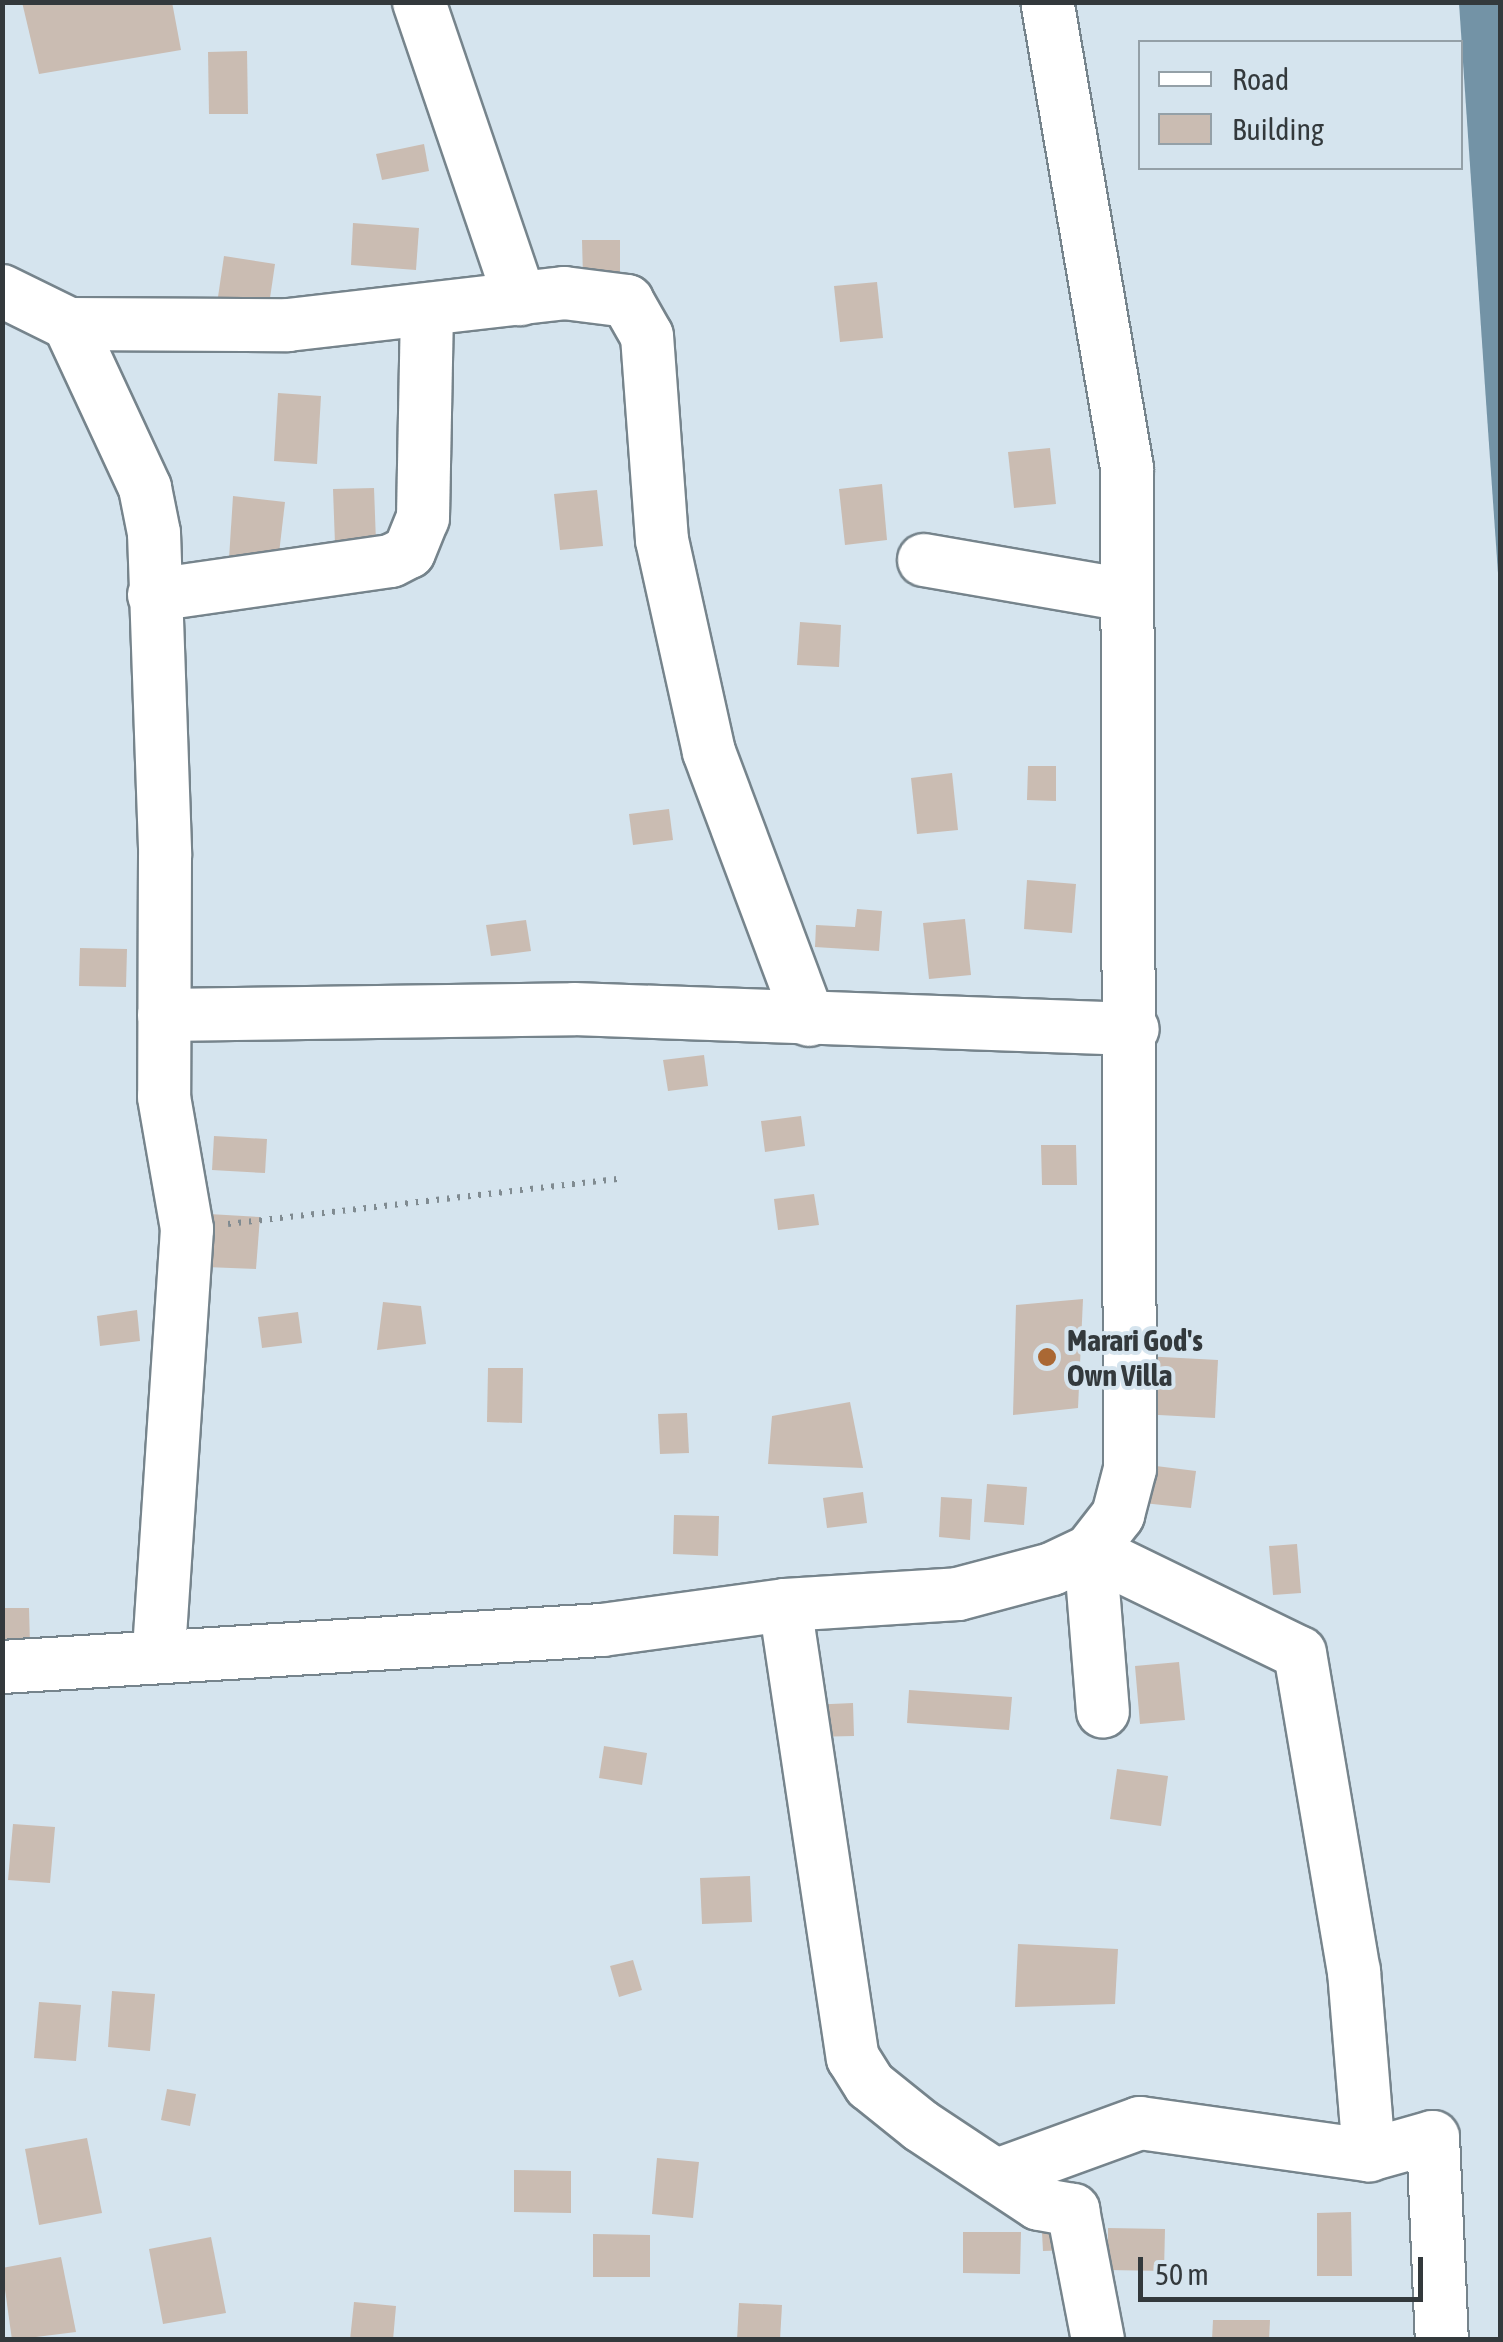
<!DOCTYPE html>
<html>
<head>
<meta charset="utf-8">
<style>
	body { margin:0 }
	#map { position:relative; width:1503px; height:2342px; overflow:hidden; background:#d5e4ee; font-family:"Asap Condensed",sans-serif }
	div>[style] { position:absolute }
	.water>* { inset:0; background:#7393a6 }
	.building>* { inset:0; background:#cabcb2 }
	.path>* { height:6px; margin-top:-3px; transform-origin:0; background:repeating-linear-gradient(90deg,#808b91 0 2.5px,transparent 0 10.5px) }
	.roads { filter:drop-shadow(2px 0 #76848c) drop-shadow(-2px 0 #76848c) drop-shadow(0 2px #76848c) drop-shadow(0 -2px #76848c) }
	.minor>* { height:52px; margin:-26px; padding:0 26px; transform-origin:26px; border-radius:26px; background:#fff }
	.dots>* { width:28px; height:28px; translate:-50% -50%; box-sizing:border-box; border:5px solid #d5e4ee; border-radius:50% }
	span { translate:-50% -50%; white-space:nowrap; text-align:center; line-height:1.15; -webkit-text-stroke:8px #d5e4ee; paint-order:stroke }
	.poi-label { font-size:30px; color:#33393c; font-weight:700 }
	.left { translate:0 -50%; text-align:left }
	.frame { position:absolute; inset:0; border:5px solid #33393c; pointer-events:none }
	.legend { position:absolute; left:1138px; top:40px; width:325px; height:130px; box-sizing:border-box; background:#d5e4ee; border:2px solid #94a0a7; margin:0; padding:12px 18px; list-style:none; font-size:30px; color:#33393c }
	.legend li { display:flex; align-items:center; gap:20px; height:50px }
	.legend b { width:50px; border:2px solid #94a0a7 }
	.scale { position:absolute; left:1138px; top:2257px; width:285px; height:45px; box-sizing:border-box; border:5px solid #33393c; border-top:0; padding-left:12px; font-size:30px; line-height:35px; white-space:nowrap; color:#33393c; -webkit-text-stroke:8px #d5e4ee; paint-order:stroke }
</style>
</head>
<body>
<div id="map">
	<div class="water">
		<div style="clip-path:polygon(1459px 3px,1500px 3px,1500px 602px,1486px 401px)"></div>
	</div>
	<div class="building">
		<div style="clip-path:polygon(22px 2px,172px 2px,181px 50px,39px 74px)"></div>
		<div style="clip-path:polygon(247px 51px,248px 114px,209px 114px,208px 52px)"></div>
		<div style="clip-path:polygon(424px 144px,429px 171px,382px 180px,376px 154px)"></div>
		<div style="clip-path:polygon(353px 223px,419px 228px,416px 270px,351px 265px)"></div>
		<div style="clip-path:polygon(582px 240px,620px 240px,620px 277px,583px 277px)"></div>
		<div style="clip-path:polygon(224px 256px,275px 264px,269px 305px,218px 297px)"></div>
		<div style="clip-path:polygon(877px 282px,883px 338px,840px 342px,834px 286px)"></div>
		<div style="clip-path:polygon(278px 393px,321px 396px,317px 464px,274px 461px)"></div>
		<div style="clip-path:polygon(1050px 448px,1056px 504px,1014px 508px,1008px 452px)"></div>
		<div style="clip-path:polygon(882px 484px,887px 540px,845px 545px,839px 489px)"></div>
		<div style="clip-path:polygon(374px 488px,376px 542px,335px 544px,333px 489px)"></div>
		<div style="clip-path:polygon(597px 490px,603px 546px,560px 550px,554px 494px)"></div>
		<div style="clip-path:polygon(233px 496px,285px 502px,278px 562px,229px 559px)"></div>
		<div style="clip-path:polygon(800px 622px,841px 625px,839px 667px,797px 665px)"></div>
		<div style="clip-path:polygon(1028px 766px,1056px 766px,1056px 801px,1027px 800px)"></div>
		<div style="clip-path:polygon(952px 773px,958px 830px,917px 834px,911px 778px)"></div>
		<div style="clip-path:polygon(669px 809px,673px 840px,633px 845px,629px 814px)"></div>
		<div style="clip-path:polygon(1027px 880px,1076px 884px,1072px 933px,1024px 929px)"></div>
		<div style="clip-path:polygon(857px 909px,882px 911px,879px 951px,815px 947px,816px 925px,855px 927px)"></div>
		<div style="clip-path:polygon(965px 919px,971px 975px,929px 979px,923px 923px)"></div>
		<div style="clip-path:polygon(526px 920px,531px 951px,491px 956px,486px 925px)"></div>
		<div style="clip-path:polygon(80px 948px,127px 949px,126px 987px,79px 986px)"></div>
		<div style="clip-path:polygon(704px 1055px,708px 1086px,668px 1091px,663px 1060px)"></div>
		<div style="clip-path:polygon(801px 1116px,805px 1146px,765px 1152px,761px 1121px)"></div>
		<div style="clip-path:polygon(214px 1136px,267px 1139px,265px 1173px,212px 1170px)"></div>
		<div style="clip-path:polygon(1041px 1145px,1076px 1145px,1077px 1185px,1042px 1185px)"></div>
		<div style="clip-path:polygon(814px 1194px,819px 1225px,778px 1230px,774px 1199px)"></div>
		<div style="clip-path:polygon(209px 1214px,260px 1217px,256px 1269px,206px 1267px)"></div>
		<div style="clip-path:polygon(1083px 1299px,1078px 1408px,1013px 1415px,1016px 1305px)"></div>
		<div style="clip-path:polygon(383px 1302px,421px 1306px,426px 1344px,377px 1350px)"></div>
		<div style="clip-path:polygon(137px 1310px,140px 1341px,100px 1346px,97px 1316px)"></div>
		<div style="clip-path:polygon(298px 1312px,302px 1343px,262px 1348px,258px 1317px)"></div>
		<div style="clip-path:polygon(1143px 1356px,1218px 1360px,1215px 1418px,1140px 1414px)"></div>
		<div style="clip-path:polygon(488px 1368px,523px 1368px,522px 1423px,487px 1422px)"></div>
		<div style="clip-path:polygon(850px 1402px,863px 1468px,768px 1464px,772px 1416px)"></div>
		<div style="clip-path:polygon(687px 1413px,689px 1453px,660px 1454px,658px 1414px)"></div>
		<div style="clip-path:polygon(1148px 1465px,1196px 1471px,1191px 1508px,1143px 1503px)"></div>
		<div style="clip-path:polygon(987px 1484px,1027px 1487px,1024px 1525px,984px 1522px)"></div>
		<div style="clip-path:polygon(863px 1492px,867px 1523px,827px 1528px,823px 1498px)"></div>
		<div style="clip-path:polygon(941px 1497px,972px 1499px,970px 1540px,939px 1537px)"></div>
		<div style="clip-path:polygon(674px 1515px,719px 1516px,718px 1556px,673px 1554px)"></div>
		<div style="clip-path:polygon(1297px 1544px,1301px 1593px,1273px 1595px,1269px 1546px)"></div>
		<div style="clip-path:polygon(2px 1608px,29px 1608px,30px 1645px,2px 1645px)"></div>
		<div style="clip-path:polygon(1179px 1662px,1185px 1720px,1140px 1724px,1135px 1666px)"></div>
		<div style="clip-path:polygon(909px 1690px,1012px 1697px,1009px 1730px,907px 1723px)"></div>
		<div style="clip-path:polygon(853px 1703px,854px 1736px,810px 1737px,809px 1705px)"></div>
		<div style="clip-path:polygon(604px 1746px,647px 1753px,642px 1785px,599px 1778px)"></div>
		<div style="clip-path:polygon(1117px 1769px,1168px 1776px,1161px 1826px,1110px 1819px)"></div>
		<div style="clip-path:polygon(13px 1824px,55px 1827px,50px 1883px,8px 1880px)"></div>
		<div style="clip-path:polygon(750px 1876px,752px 1922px,702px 1924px,700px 1878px)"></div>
		<div style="clip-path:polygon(1018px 1944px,1118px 1949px,1115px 2004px,1015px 2007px)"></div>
		<div style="clip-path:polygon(633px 1960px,642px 1990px,619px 1997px,610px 1966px)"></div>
		<div style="clip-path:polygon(112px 1991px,155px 1994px,150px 2051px,108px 2047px)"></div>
		<div style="clip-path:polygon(39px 2002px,81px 2005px,76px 2061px,34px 2058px)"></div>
		<div style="clip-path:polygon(167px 2089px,196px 2094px,190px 2126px,161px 2120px)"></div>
		<div style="clip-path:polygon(87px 2138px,102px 2213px,39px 2225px,25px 2149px)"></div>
		<div style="clip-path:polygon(657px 2158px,699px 2162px,693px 2218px,652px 2214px)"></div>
		<div style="clip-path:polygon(514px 2170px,571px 2171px,571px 2213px,514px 2212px)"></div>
		<div style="clip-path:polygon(1351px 2212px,1352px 2276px,1317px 2276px,1317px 2213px)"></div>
		<div style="clip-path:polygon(1041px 2214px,1071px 2250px,1043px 2251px)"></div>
		<div style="clip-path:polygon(1108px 2228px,1165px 2229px,1164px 2271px,1108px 2270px)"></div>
		<div style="clip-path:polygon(963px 2232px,1021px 2232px,1020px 2274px,963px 2273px)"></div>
		<div style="clip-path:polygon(593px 2234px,650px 2235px,650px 2277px,593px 2277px)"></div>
		<div style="clip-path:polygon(211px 2237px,226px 2313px,163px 2324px,149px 2249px)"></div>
		<div style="clip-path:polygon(61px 2257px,76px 2332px,12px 2340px,2px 2268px)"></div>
		<div style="clip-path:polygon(354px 2302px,396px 2306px,393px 2340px,350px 2340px)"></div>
		<div style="clip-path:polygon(739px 2303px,782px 2305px,780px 2340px,737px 2340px)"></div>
		<div style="clip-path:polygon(1213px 2320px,1270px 2320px,1269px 2340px,1212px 2340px)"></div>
	</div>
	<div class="path">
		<div style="left:228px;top:1224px;width:394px;rotate:-6.6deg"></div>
	</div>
	<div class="roads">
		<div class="minor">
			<div style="left:419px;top:2px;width:314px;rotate:71.2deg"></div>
			<div style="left:2px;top:291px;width:75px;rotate:26.2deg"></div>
			<div style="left:69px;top:324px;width:181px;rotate:65.1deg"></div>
			<div style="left:145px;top:488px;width:46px;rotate:78.7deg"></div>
			<div style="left:154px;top:533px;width:323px;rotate:88deg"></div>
			<div style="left:165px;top:856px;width:241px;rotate:90.2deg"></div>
			<div style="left:164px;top:1097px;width:134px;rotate:80.1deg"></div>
			<div style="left:187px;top:1229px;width:425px;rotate:93.8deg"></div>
			<div style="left:69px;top:324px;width:219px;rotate:0.3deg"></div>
			<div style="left:288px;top:325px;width:278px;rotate:-6.6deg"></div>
			<div style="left:564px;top:293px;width:64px;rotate:7.2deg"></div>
			<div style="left:627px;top:301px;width:40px;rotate:60.3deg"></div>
			<div style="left:647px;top:336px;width:205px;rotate:85.8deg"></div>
			<div style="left:662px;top:540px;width:217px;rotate:77.5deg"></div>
			<div style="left:709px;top:752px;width:286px;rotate:69.5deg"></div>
			<div style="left:924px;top:560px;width:205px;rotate:9.8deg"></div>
			<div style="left:154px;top:595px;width:239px;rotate:-8.2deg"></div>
			<div style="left:391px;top:561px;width:20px;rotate:-27deg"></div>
			<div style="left:409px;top:552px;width:37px;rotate:-68deg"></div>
			<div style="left:423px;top:518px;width:207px;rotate:-88.9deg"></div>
			<div style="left:164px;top:1015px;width:410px;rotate:-0.8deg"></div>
			<div style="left:574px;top:1009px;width:559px;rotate:2.05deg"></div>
			<div style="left:1090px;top:1551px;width:233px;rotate:25.9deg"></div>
			<div style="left:1300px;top:1653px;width:323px;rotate:80.4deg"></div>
			<div style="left:1354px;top:1971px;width:185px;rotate:85.3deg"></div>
			<div style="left:1090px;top:1551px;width:161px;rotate:85.4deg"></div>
			<div style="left:785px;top:1605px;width:458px;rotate:81.5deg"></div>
			<div style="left:853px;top:2058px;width:32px;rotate:58deg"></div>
			<div style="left:870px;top:2085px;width:65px;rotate:38.8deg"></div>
			<div style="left:921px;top:2126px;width:141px;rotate:33.5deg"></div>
			<div style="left:1039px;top:2204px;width:35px;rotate:10deg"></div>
			<div style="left:1073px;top:2210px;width:132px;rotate:79.1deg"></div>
			<div style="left:2px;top:1667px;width:601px;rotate:-3.53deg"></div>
			<div style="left:602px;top:1630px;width:185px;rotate:-7.8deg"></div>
			<div style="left:785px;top:1605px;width:173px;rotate:-3.6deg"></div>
			<div style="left:958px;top:1594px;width:97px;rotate:-14.9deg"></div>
			<div style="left:1052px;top:1569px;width:42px;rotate:-25.3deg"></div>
			<div style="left:1090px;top:1551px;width:46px;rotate:-52.1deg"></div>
			<div style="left:1118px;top:1515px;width:48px;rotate:-75.4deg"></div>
			<div style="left:1130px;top:1469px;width:1001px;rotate:-90.17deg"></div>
			<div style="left:1127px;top:468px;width:473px;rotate:-99.7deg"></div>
			<div style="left:1000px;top:2174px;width:149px;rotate:-20deg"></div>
			<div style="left:1140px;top:2123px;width:231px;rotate:8deg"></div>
			<div style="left:1369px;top:2155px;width:66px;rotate:-15.7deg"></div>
			<div style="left:1433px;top:2137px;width:203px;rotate:87.5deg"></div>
		</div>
	</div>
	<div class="dots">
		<div style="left:1047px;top:1357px;background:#aa6834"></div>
	</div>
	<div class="poi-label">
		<span class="left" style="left:1067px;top:1357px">Marari God's<br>Own Villa</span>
	</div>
	<div class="frame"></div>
	<ul class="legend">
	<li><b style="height:12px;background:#fff"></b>Road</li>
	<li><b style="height:28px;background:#cabcb2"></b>Building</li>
	</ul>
	<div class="scale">50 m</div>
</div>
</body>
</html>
